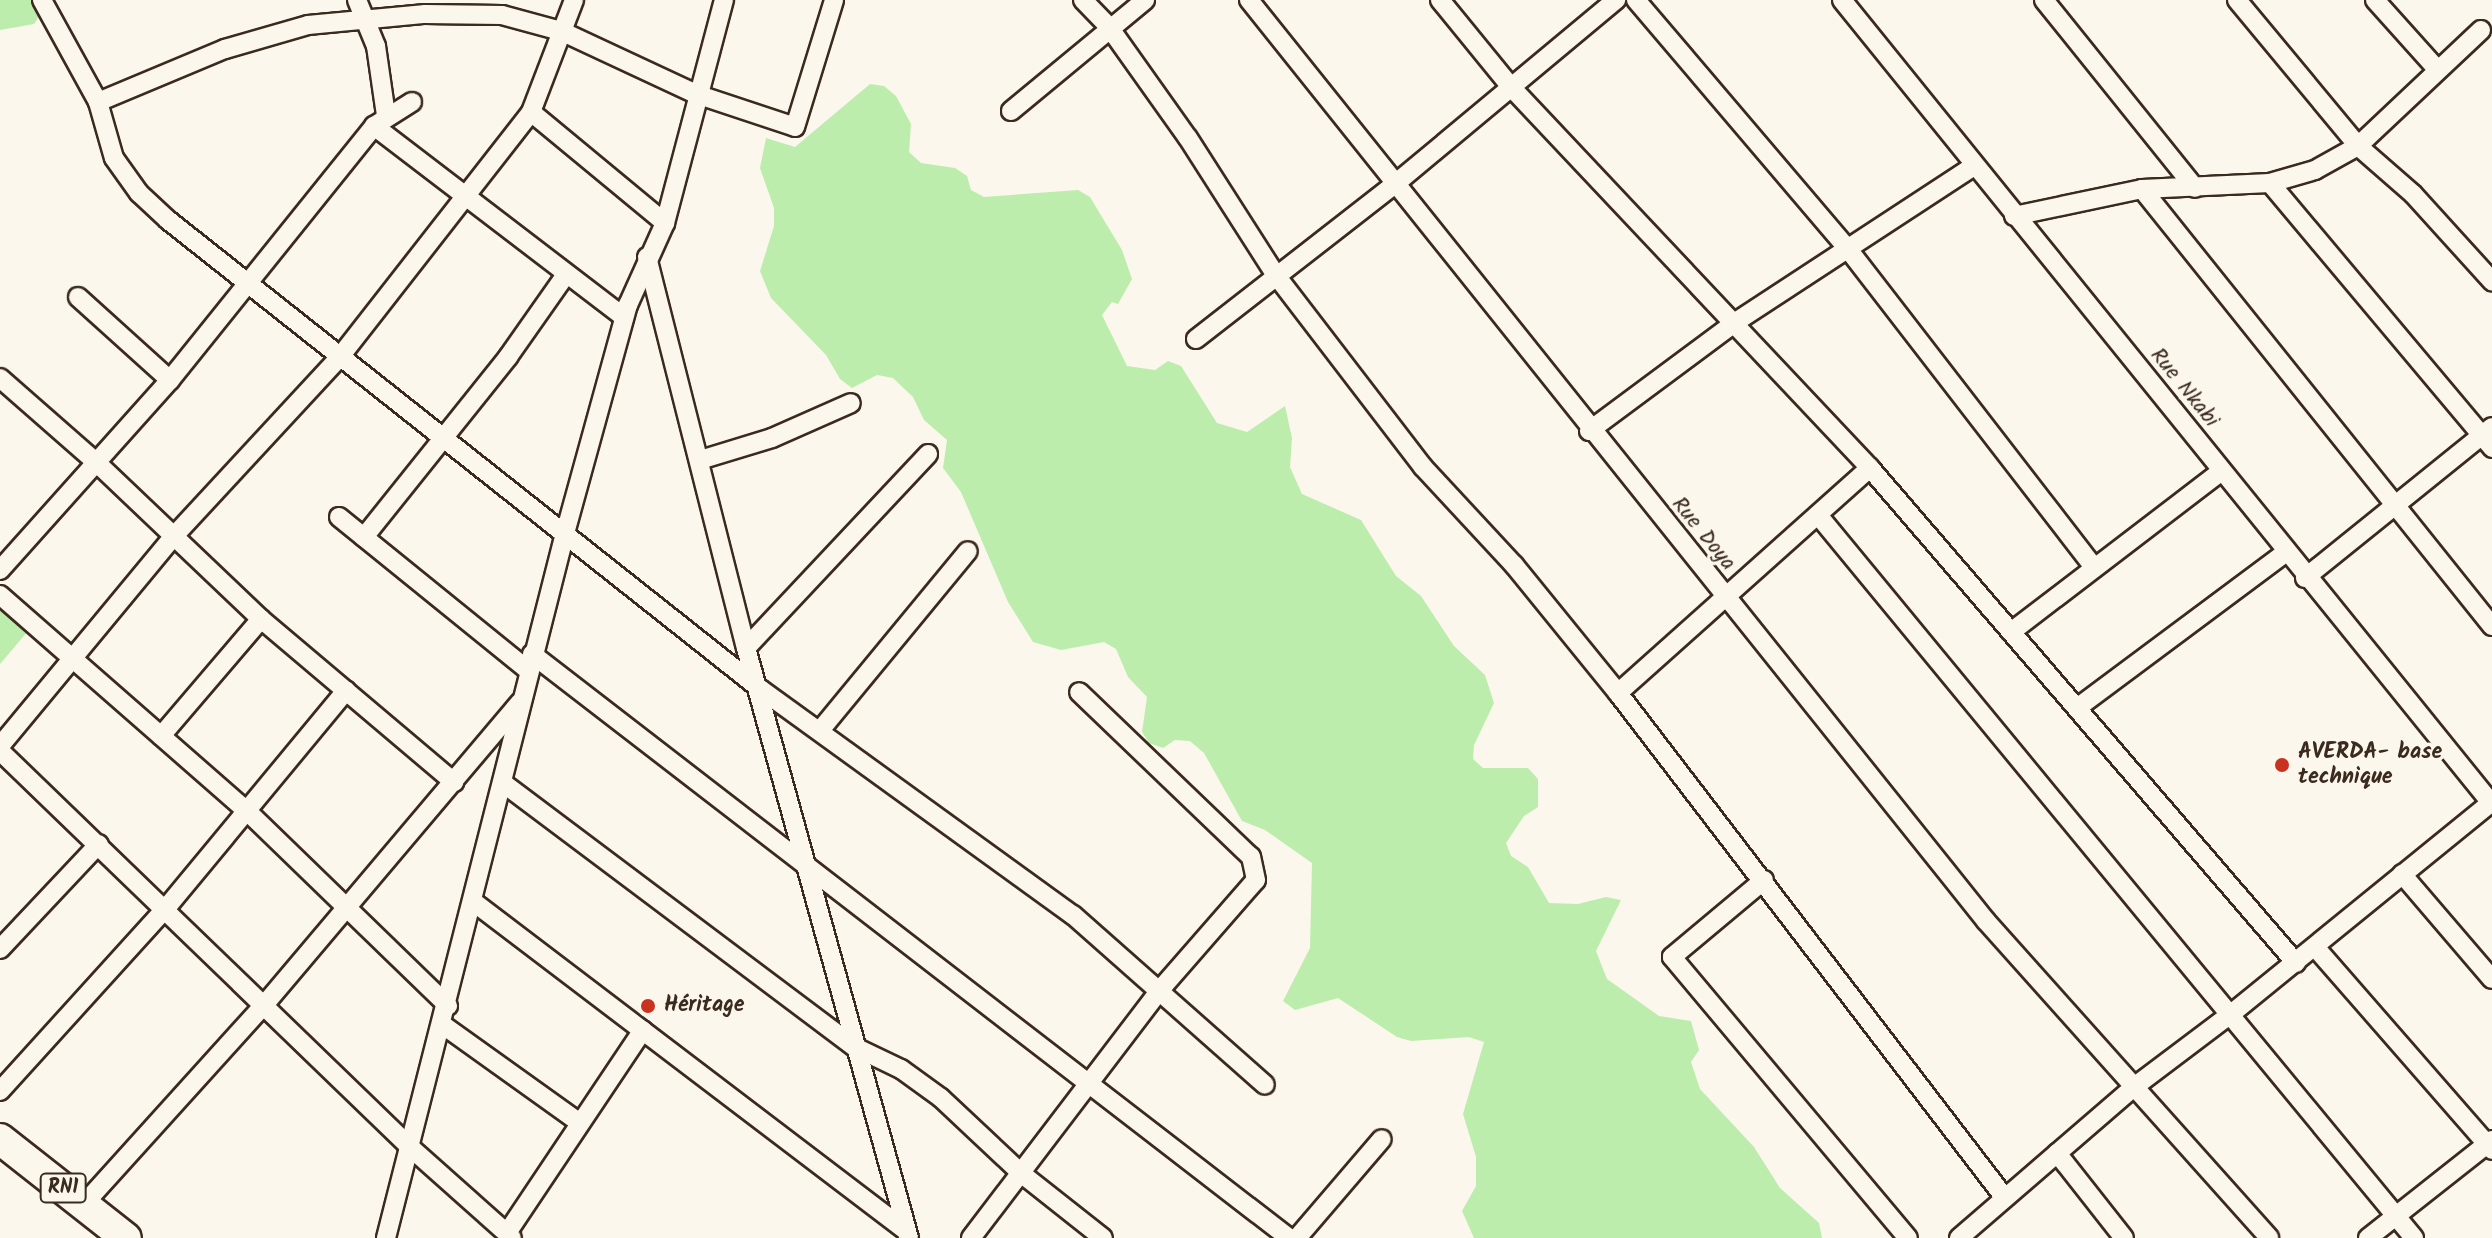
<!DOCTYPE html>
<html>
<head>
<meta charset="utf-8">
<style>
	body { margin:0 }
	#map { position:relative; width:2492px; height:1238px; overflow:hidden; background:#fbf7ec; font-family:Kalam,sans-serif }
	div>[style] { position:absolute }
	.green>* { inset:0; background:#bcedad }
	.roads { filter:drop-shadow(2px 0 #3b2a1e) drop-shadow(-2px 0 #3b2a1e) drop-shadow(0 2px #3b2a1e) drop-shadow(0 -2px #3b2a1e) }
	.minor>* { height:18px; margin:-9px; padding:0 9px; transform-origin:9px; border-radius:9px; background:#fbf7ec }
	.trunk>* { height:30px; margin:-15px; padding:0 15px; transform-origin:15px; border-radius:15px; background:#fbf7ec }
	.dots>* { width:22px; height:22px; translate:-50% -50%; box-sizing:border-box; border:4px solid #fbf7ec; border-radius:50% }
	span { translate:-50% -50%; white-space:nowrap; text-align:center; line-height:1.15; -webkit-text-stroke:7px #fbf7ec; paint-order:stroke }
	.shield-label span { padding:2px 6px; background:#fbf7ec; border:2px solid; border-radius:6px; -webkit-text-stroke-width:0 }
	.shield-label { font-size:20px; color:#3b2a1e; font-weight:700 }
	.street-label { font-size:22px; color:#3b2a1e }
	.poi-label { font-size:22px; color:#3b2a1e; font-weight:700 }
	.left { translate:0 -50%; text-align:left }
</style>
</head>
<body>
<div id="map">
	<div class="green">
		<div style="clip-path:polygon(0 0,36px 0,42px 12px,34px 24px,0 30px)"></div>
		<div style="clip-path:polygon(870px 84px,884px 86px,896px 96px,911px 124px,909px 152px,921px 163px,955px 168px,967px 176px,971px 190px,984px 197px,1078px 190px,1090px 197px,1122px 250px,1132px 279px,1118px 304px,1112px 302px,1102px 315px,1127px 366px,1155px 370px,1168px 361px,1181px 366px,1217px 423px,1247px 432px,1285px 406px,1292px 438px,1290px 467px,1302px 494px,1361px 520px,1396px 576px,1421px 596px,1454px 646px,1485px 675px,1494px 703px,1474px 745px,1473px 759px,1483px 768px,1528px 768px,1538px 779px,1538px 807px,1524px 816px,1506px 843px,1511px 856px,1528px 867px,1549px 903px,1578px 904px,1606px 897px,1621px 900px,1596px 951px,1607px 979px,1659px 1016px,1691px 1021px,1699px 1050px,1691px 1062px,1700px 1089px,1754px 1147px,1780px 1188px,1819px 1223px,1822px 1238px,1474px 1238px,1462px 1211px,1476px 1186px,1476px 1157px,1463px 1114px,1484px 1042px,1469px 1037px,1411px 1041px,1397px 1037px,1338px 998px,1295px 1010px,1283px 1001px,1310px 948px,1312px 863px,1265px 830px,1242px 821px,1204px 753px,1190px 741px,1175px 740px,1163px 748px,1149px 743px,1142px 732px,1147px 697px,1128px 677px,1116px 649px,1104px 642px,1061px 650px,1033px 642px,1008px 602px,961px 492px,943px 468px,947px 440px,924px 420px,913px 397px,893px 378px,877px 375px,852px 388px,840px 379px,826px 355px,771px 298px,760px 271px,774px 226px,774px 208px,760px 168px,766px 138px,795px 147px)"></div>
		<div style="clip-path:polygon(0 605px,28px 631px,0 664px)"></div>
	</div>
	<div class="roads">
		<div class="minor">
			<div style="left:42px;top:0;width:116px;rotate:61.2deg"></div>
			<div style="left:98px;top:102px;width:58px;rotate:74.1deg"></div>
			<div style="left:114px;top:158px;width:43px;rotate:54.5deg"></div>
			<div style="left:139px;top:193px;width:40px;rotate:43deg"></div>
			<div style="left:168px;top:220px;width:754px;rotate:38.37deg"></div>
			<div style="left:759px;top:688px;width:387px;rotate:35.9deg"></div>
			<div style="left:1073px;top:915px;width:256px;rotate:41.5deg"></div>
			<div style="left:357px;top:0;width:50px;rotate:67.6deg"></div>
			<div style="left:376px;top:46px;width:70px;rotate:81.8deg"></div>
			<div style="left:1083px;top:0;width:37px;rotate:46deg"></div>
			<div style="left:1109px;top:27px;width:136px;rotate:54.6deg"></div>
			<div style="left:1188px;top:138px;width:161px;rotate:57.4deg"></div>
			<div style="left:1275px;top:274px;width:243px;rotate:52.5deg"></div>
			<div style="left:1423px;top:467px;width:134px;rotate:47.1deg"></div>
			<div style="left:1514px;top:565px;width:165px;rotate:50.9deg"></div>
			<div style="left:1618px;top:693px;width:636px;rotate:52.54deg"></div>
			<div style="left:1249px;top:0;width:1180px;rotate:51.33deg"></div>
			<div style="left:1986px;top:921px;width:425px;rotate:48.2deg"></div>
			<div style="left:1440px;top:0;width:112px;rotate:50.8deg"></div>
			<div style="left:1511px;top:87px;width:523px;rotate:46.7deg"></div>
			<div style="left:1870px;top:468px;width:653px;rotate:49.28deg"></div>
			<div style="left:1636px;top:0;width:327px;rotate:49.6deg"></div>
			<div style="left:1848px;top:249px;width:399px;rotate:52.3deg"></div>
			<div style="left:1842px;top:0;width:1034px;rotate:51.05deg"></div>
			<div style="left:2044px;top:0;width:241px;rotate:51.2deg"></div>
			<div style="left:2237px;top:0;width:190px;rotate:50.3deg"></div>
			<div style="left:2358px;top:146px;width:73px;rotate:41.1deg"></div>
			<div style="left:2413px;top:194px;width:118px;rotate:47.8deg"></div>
			<div style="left:2375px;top:0;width:91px;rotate:48.1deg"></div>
			<div style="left:98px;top:102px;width:138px;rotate:-22.7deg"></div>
			<div style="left:225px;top:49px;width:86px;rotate:-16.1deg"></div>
			<div style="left:308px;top:25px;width:118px;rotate:-5.4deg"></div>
			<div style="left:425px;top:14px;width:77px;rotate:0.7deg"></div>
			<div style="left:502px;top:15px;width:61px;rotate:15.2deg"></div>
			<div style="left:561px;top:31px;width:149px;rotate:25deg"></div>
			<div style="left:696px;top:94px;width:104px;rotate:18.4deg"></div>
			<div style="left:795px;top:127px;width:133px;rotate:-72.9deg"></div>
			<div style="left:1011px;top:111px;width:174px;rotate:-39.6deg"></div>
			<div style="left:531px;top:112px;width:174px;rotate:39.6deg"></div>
			<div style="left:374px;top:126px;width:315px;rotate:37.4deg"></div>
			<div style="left:2270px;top:183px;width:346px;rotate:50deg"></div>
			<div style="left:2142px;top:189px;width:560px;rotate:51.31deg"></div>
			<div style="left:2014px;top:216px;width:131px;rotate:-11.9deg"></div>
			<div style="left:2142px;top:189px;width:128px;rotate:-2.7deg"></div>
			<div style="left:2270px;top:183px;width:47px;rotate:-16.1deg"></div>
			<div style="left:2315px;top:170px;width:49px;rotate:-29.2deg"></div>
			<div style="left:2358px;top:146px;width:169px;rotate:-43.3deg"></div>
			<div style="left:647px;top:257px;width:403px;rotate:75.8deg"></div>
			<div style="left:746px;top:648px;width:612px;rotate:74.56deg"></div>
			<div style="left:78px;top:297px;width:124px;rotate:42.1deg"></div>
			<div style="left:1196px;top:339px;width:252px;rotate:-37.9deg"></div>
			<div style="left:1395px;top:184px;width:288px;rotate:-39.8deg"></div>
			<div style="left:0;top:378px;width:129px;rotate:41.2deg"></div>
			<div style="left:97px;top:463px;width:226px;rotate:43.6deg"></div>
			<div style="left:261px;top:619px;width:253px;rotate:40.2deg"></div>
			<div style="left:1589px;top:431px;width:184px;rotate:-36.6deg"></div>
			<div style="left:1737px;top:321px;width:283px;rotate:-33.2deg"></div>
			<div style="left:700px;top:460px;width:75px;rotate:-17deg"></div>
			<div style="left:772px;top:438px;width:86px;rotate:-23.9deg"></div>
			<div style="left:1818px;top:515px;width:937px;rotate:50.5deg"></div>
			<div style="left:339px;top:517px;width:245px;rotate:39deg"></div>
			<div style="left:364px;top:537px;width:231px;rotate:-51.3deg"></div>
			<div style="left:508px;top:357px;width:99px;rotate:-54.9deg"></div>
			<div style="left:0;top:570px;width:255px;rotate:-48.2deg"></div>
			<div style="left:170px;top:380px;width:326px;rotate:-51.2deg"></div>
			<div style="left:374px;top:126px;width:45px;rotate:-32.3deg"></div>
			<div style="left:2305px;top:578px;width:240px;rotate:-38.9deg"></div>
			<div style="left:0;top:595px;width:328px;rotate:41.2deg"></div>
			<div style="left:247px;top:811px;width:280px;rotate:44.1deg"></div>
			<div style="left:2011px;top:632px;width:263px;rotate:-37.4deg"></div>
			<div style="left:746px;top:648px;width:266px;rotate:-46.8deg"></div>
			<div style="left:532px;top:654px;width:956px;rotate:37.65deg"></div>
			<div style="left:1618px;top:693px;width:338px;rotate:-41.8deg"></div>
			<div style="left:2077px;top:708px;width:259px;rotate:-36.7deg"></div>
			<div style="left:822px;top:728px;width:229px;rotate:-50.5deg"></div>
			<div style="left:161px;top:736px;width:154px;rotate:-49.5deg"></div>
			<div style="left:0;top:746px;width:273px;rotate:-50.4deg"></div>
			<div style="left:174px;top:536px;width:243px;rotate:-47.2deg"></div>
			<div style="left:339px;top:358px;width:312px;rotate:-52deg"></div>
			<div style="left:531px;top:112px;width:120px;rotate:-69deg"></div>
			<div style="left:0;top:751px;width:571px;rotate:44.01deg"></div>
			<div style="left:411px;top:1148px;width:135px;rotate:41.7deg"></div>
			<div style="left:503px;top:783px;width:440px;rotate:36.9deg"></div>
			<div style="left:855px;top:1047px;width:51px;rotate:25.6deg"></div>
			<div style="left:901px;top:1069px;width:49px;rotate:35.9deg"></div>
			<div style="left:941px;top:1098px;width:111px;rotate:43.2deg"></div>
			<div style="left:1022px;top:1174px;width:103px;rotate:38.3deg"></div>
			<div style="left:2402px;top:874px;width:138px;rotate:49.4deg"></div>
			<div style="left:1764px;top:880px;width:120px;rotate:140.1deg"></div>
			<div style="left:1672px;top:957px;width:367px;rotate:50deg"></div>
			<div style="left:475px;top:903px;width:540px;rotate:37.25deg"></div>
			<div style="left:2315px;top:947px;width:269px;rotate:48.9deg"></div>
			<div style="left:0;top:949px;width:144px;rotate:-46.7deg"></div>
			<div style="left:443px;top:1025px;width:168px;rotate:35.6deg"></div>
			<div style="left:0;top:1091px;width:248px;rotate:-47.8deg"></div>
			<div style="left:167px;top:907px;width:281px;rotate:-50.4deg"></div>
			<div style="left:2057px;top:1153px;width:108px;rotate:51.8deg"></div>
			<div style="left:84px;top:1204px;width:270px;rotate:-47.9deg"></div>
			<div style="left:265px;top:1004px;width:395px;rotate:-49.8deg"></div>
			<div style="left:507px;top:1233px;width:244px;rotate:-56.2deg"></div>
			<div style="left:386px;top:1238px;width:723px;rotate:-75.75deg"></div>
			<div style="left:564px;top:537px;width:241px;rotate:-74.6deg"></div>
			<div style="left:628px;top:305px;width:90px;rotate:-65.7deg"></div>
			<div style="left:665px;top:223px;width:231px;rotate:-75.2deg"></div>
			<div style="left:971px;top:1238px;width:310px;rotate:-52.7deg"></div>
			<div style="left:1159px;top:991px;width:147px;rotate:-48.9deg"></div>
			<div style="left:1256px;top:880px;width:24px;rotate:-102deg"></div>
			<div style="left:1251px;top:857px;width:238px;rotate:-136.2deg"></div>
			<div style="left:1297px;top:1238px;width:130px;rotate:-49.4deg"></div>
			<div style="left:1959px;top:1238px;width:231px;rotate:-40.8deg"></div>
			<div style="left:2134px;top:1087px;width:121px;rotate:-37deg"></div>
			<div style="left:2231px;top:1014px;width:336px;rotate:-39.1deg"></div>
			<div style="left:2368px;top:1238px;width:158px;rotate:-38.3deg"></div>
		</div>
		<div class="trunk">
			<div style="left:0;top:1139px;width:160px;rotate:38.2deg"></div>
		</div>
	</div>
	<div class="dots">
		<div style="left:2282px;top:765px;background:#c8321e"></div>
		<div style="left:648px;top:1006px;background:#c8321e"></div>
	</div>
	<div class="shield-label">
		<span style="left:63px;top:1188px">RN1</span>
	</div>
	<div class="street-label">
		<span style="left:2184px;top:388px;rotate:51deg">Rue Nkabi</span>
		<span style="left:1703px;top:534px;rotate:51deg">Rue Doya</span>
	</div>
	<div class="poi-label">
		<span class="left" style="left:2298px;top:765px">AVERDA- base<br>technique</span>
		<span class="left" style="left:664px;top:1006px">Héritage</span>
	</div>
</div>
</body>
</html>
